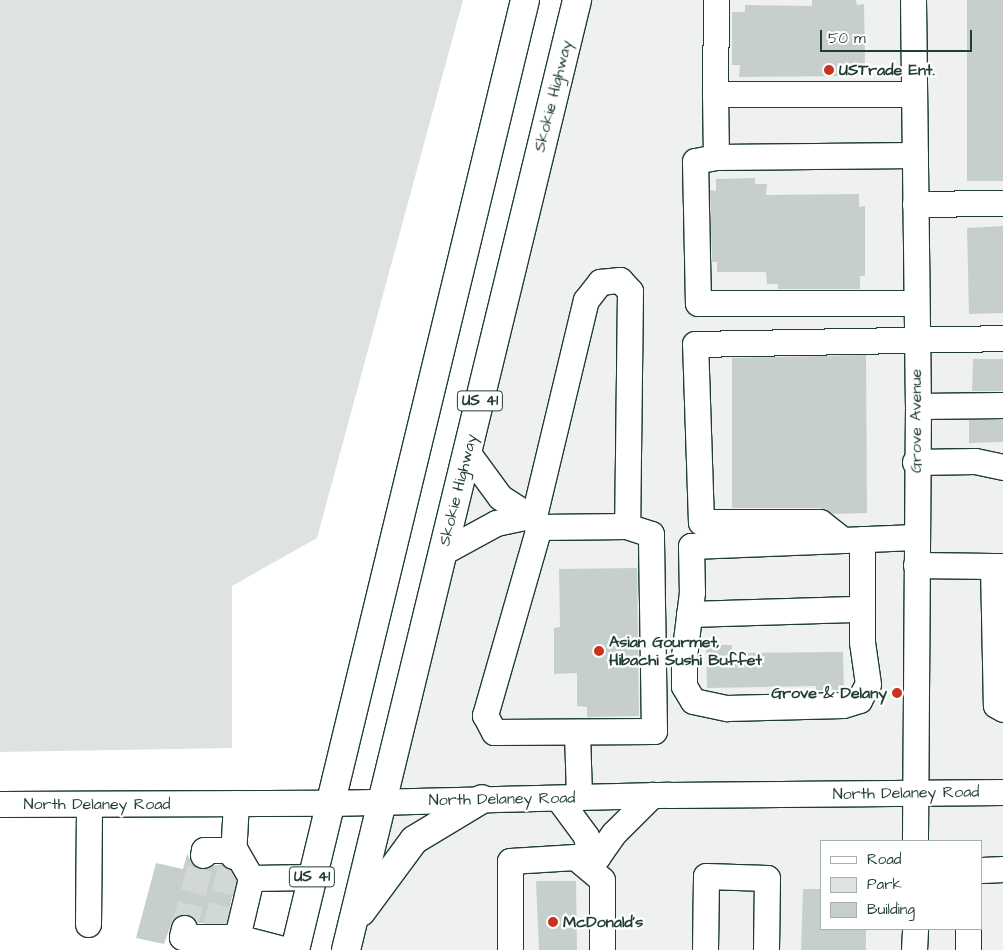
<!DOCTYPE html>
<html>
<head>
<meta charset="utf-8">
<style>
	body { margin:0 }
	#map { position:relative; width:1003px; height:950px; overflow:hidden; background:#fff; font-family:"Architects Daughter",sans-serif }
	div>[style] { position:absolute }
	.built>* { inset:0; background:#eef1f0 }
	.green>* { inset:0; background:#dee3e2 }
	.building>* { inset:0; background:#c7cfcc }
	.minor-tunnel>* { height:25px; margin-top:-12.5px; transform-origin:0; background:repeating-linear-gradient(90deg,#d2d8d6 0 25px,transparent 0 37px) }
	.roads { filter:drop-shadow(1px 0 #1f3d34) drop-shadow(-1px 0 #1f3d34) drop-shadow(0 1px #1f3d34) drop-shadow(0 -1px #1f3d34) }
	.minor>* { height:25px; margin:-12.5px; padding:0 12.5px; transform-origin:12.5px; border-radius:12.5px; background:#fff }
	.highway>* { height:28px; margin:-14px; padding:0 14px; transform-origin:14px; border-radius:14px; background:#fff }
	.dots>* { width:14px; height:14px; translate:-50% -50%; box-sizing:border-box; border:2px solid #fff; border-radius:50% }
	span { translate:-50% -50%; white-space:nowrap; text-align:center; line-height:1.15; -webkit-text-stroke:4.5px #fff; paint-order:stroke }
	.shield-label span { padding:1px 4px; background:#fff; border:1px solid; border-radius:4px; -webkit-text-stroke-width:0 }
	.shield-label { font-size:15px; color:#1f3d34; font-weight:700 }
	.poi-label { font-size:16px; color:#1f3d34; font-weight:700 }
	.left { translate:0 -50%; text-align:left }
	.right { translate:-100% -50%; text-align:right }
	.street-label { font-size:16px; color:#1f3d34 }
	.legend { position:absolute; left:820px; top:840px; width:162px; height:90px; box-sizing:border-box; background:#fff; border:1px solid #a5b1ae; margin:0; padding:6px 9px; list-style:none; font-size:15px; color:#1f3d34 }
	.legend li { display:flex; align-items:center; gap:10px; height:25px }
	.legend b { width:25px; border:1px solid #a5b1ae }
	.scale { position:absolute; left:820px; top:30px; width:152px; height:22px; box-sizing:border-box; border:2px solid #1f3d34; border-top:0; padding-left:6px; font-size:15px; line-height:18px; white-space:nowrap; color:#1f3d34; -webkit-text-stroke:4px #fff; paint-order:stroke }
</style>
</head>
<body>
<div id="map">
	<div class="built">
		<div style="clip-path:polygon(evenodd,575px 0,1003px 0,1003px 950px,346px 950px,575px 0,822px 841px,982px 841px,982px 929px,822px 929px,822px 841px)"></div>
	</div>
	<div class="green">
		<div style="clip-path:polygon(0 0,463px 0,317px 538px,232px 586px,232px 748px,0 752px)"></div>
	</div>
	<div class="building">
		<div style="clip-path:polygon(812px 0,856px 0,857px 5px,864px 4px,865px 66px,859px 65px,859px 76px,739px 77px,740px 65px,732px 65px,732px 12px,745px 12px,745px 5px,812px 6px)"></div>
		<div style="clip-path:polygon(967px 0,1003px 0,1003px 181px,967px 181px)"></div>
		<div style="clip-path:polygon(755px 178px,755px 184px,767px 184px,766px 195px,859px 194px,859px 207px,865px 206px,865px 276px,860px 276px,860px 289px,778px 289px,778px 284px,767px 284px,766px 272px,717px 272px,717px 262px,712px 262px,710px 190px,716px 191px,716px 179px)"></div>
		<div style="clip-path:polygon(1003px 226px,1003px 313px,969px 314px,967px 228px)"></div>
		<div style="clip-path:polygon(866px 355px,867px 513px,833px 514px,820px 508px,732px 508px,732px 358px)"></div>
		<div style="clip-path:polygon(973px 359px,1003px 359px,1003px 391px,972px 391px)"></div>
		<div style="clip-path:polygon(1003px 419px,1003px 442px,969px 443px,969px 420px)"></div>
		<div style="clip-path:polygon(637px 568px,639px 716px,587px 717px,587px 707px,577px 706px,577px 673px,554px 674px,554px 628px,560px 627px,559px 569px)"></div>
		<div style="clip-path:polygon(706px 645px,732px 645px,732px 653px,843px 652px,844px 690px,816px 690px,816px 686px,707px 688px)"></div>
		<div style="clip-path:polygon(187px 854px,193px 865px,200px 869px,222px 864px,236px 880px,226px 923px,197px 923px,188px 914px,180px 914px,173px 919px,164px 944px,136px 938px,156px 863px,183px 869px)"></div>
		<div style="clip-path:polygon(536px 881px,576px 881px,577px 950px,539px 950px)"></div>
		<div style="clip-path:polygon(803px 889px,822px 889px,822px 929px,866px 929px,866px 950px,801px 950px)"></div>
	</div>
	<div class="minor-tunnel">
		<div style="left:184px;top:928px;width:75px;rotate:-75.4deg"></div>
		<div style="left:215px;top:929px;width:75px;rotate:-76.1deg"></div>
	</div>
	<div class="roads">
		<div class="minor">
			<div style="left:716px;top:0;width:94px;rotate:90.6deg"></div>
			<div style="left:715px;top:94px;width:199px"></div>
			<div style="left:913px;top:0;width:406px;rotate:89.3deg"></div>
			<div style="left:918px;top:406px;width:435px;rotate:90.4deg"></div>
			<div style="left:715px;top:94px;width:63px;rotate:89.1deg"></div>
			<div style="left:716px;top:157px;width:199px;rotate:-0.6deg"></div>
			<div style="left:716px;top:157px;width:21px;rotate:169deg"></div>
			<div style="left:695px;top:161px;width:142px;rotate:88.8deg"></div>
			<div style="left:698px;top:303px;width:217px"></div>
			<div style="left:915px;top:204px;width:88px;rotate:-0.7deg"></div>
			<div style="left:918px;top:406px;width:85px;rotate:-0.7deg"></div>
			<div style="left:467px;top:452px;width:56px;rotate:53.7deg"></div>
			<div style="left:500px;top:497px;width:35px;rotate:33deg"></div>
			<div style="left:529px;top:516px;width:15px;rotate:48deg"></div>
			<div style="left:539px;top:527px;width:196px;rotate:106deg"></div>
			<div style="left:485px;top:715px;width:19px;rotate:62deg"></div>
			<div style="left:494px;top:732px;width:160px;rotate:-0.4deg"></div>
			<div style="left:654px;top:731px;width:197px;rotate:-90.9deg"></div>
			<div style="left:651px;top:534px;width:25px;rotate:-162deg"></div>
			<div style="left:627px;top:526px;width:88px;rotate:179.3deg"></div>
			<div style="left:915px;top:462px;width:60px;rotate:-1deg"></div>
			<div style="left:975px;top:461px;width:29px;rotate:12deg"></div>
			<div style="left:533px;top:520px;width:226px;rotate:-76.5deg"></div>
			<div style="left:586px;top:300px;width:23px;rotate:-52deg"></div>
			<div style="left:600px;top:282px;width:20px;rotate:-6deg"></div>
			<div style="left:620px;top:280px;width:15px;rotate:48deg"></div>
			<div style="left:630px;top:291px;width:235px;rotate:90.7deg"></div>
			<div style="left:915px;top:537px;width:72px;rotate:177.6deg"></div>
			<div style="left:843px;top:540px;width:29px;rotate:-142deg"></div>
			<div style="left:820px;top:522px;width:119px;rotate:180deg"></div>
			<div style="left:701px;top:522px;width:178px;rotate:-91.9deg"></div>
			<div style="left:695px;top:344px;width:308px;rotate:-1.1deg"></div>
			<div style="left:843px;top:540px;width:152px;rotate:177.7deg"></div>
			<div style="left:691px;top:546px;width:46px;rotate:88.8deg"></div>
			<div style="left:692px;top:592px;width:64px;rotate:97.1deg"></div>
			<div style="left:684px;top:656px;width:30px;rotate:90deg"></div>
			<div style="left:684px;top:686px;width:17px;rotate:59deg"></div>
			<div style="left:693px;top:701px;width:35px;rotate:12deg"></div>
			<div style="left:727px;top:708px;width:116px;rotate:-1.5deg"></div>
			<div style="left:843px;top:705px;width:17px;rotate:-17deg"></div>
			<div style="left:859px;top:700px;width:18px;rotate:-61deg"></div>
			<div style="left:868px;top:684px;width:42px;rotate:-98.1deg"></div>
			<div style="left:862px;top:642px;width:33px;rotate:-90deg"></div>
			<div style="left:443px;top:552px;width:60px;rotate:-28.7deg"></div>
			<div style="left:496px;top:523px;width:34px;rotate:-12deg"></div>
			<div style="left:916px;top:565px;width:77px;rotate:0.7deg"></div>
			<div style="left:1003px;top:566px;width:10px;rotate:180deg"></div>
			<div style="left:993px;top:566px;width:139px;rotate:88.8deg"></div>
			<div style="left:996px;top:705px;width:8px;rotate:30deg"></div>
			<div style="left:689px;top:614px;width:173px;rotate:-1.7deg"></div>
			<div style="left:862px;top:609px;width:70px;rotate:-90deg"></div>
			<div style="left:577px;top:732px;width:65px;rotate:88.2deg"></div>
			<div style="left:558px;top:798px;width:47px;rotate:53.6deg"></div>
			<div style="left:586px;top:836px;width:10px;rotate:79deg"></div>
			<div style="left:588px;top:846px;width:19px;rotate:96deg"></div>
			<div style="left:0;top:804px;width:330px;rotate:-0.2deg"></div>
			<div style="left:330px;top:803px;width:339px;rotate:-1.4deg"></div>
			<div style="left:669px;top:795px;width:334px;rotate:-0.5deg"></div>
			<div style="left:235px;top:850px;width:32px;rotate:60deg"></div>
			<div style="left:251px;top:878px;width:61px;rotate:103.3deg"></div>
			<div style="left:237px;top:937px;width:52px;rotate:14.6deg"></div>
			<div style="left:203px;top:855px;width:5px;rotate:-79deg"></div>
			<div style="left:204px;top:850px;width:31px"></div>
			<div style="left:233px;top:856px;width:53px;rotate:-86.8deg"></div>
			<div style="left:586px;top:865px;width:14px;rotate:-36deg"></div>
			<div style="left:597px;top:857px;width:29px;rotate:-55deg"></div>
			<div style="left:614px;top:833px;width:54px;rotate:-45deg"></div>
			<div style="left:982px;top:870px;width:21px;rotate:-3deg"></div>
			<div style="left:251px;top:878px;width:61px;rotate:-0.9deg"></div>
			<div style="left:88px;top:924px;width:120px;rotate:-89.5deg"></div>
			<div style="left:184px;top:928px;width:9px;rotate:103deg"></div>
			<div style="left:182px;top:937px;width:55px"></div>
			<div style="left:510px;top:950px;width:89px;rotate:-90deg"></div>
			<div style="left:510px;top:861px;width:65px;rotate:-3.5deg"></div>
			<div style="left:575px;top:857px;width:35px;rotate:40deg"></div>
			<div style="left:602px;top:880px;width:70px;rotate:90deg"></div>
			<div style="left:705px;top:950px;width:74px;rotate:-89.2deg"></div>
			<div style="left:706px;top:876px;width:61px;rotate:1.9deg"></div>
			<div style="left:767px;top:878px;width:72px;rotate:90.8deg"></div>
			<div style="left:914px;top:950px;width:21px;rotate:-87deg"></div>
			<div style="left:968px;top:950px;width:21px;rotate:-90deg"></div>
		</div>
		<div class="highway">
			<div style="left:361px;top:912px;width:89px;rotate:-53.6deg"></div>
			<div style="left:414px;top:840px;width:79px;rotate:-31.1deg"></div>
			<div style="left:295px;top:950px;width:977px;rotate:-76.39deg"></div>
			<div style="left:346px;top:950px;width:978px;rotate:-76.33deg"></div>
		</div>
	</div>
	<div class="dots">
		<div style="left:829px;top:70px;background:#c8321e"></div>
		<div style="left:599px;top:651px;background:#c8321e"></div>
		<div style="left:897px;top:693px;background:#c8321e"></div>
		<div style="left:553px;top:922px;background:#c8321e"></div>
	</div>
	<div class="shield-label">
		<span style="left:480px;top:401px">US 41</span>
		<span style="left:312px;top:877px">US 41</span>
	</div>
	<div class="poi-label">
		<span class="left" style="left:839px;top:70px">USTrade Ent.</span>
		<span class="left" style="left:609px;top:651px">Asian Gourmet,<br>Hibachi Sushi Buffet</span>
		<span class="right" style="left:887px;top:693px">Grove &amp; Delany</span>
		<span class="left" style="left:563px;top:922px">McDonald's</span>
	</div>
	<div class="street-label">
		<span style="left:553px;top:96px;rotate:-76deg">Skokie Highway</span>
		<span style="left:916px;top:421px;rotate:-90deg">Grove Avenue</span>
		<span style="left:458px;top:490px;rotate:-76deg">Skokie Highway</span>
		<span style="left:906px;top:793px;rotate:-1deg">North Delaney Road</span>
		<span style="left:502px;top:799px;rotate:-1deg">North Delaney Road</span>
		<span style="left:97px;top:804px">North Delaney Road</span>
	</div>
	<ul class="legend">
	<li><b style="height:6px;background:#fff"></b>Road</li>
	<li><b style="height:14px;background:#dee3e2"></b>Park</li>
	<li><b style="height:14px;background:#c7cfcc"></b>Building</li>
	</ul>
	<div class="scale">50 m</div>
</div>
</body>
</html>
